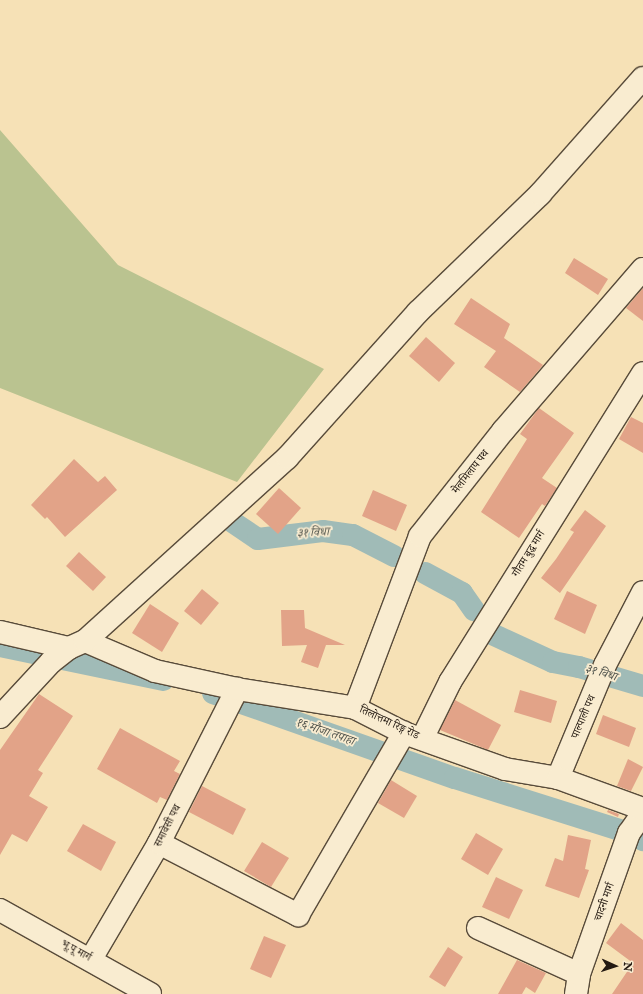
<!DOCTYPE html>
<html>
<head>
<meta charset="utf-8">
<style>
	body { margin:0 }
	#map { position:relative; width:643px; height:994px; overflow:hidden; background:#f6e1b6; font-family:"IM FELL English","Noto Serif Devanagari",serif }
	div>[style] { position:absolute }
	.green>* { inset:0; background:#bac390 }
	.canal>* { height:22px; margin:-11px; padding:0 11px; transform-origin:11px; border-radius:11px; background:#a0bbb7 }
	.building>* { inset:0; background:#e2a388 }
	.roads { filter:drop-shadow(1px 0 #584b3a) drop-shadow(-1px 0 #584b3a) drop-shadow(0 1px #584b3a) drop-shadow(0 -1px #584b3a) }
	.minor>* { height:22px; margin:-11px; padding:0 11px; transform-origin:11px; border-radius:11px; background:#f9ecd0 }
	.tertiary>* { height:22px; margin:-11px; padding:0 11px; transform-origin:11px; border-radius:11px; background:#f9ecd0 }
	span { translate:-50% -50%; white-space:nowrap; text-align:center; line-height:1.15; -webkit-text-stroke:3.5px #f9ecd0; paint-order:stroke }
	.street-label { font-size:11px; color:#231911 }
	.water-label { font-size:12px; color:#4f524b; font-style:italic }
	.north { position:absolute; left:595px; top:946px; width:40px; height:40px; -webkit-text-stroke:3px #f9ecd0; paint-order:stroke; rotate:93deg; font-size:11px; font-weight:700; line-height:16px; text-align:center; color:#231911 }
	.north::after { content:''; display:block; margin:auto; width:14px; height:18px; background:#231911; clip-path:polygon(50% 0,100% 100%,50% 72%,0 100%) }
</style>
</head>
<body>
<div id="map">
	<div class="green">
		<div style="clip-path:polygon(0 130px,118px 265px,324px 369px,237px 482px,0 388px)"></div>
	</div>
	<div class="canal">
		<div style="left:231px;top:521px;width:32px;rotate:34deg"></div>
		<div style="left:258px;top:539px;width:65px;rotate:-7deg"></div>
		<div style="left:323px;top:531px;width:30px;rotate:8deg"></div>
		<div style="left:353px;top:535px;width:46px;rotate:27.1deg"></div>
		<div style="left:425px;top:573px;width:42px;rotate:28.4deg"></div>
		<div style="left:462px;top:593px;width:21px;rotate:55deg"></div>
		<div style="left:492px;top:634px;width:67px;rotate:24.7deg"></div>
		<div style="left:553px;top:662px;width:26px;rotate:11deg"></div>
		<div style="left:579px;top:667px;width:67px;rotate:16.5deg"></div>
		<div style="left:0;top:646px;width:167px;rotate:11.7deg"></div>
		<div style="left:213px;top:693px;width:256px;rotate:19.4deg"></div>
		<div style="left:455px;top:778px;width:182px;rotate:17.5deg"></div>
		<div style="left:629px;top:833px;width:16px;rotate:27deg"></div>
	</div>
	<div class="building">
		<div style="clip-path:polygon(574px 258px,608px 279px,598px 295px,565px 273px)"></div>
		<div style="clip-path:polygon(643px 288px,643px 321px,626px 308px)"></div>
		<div style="clip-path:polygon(471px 298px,510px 324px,504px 338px,543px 365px,520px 392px,484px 367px,496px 351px,454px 324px)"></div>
		<div style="clip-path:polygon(426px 337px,455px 363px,439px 382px,409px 356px)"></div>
		<div style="clip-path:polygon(539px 408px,574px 433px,542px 478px,557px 488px,545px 506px,542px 504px,519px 538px,481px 512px,527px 439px,520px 434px)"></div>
		<div style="clip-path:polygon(631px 417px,643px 423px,643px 453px,619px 439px)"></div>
		<div style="clip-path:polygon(74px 459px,98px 482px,105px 476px,117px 490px,65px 537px,47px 517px,45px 519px,31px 505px)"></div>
		<div style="clip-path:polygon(279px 488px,301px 508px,278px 534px,256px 514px)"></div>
		<div style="clip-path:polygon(373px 490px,407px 505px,396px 531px,362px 516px)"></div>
		<div style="clip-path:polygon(585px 510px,606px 526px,560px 593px,541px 578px,556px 559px,574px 532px,570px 530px)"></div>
		<div style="clip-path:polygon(79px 552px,106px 577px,93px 591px,66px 566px)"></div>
		<div style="clip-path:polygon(202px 589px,219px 603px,201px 625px,184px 611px)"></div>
		<div style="clip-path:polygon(567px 591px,597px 605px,585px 634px,554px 619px)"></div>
		<div style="clip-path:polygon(150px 604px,179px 623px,162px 652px,132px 633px)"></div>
		<div style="clip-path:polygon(281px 610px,304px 610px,305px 628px,345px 645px,326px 645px,318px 668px,301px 662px,307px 645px,282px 646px)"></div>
		<div style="clip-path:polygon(520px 690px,557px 701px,551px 723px,514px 712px)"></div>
		<div style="clip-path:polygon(39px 694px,73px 716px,38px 770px,43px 773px,29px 796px,48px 807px,27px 842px,12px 834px,0 855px,0 750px)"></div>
		<div style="clip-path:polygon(455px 700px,501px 725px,488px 750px,440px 730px)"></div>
		<div style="clip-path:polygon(603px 715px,636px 728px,629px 747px,596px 734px)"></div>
		<div style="clip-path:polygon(120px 728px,180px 761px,174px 771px,180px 774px,167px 800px,160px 797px,157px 803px,97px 769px)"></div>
		<div style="clip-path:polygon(628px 759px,643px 767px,631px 791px,617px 786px)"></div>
		<div style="clip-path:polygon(391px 780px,417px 796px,404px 818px,378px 803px)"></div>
		<div style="clip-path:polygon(202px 786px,246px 809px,233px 835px,189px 812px)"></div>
		<div style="clip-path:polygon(608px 810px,619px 814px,618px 817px,607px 812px)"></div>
		<div style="clip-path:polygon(83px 824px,116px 842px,101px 871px,67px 851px)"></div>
		<div style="clip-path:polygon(476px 833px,503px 849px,488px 875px,461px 859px)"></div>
		<div style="clip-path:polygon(568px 835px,591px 840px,585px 869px,589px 870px,579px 898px,545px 886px,555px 858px,563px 861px)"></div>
		<div style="clip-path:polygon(262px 842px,289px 858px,271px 887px,244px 871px)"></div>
		<div style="clip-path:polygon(496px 877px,523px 890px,509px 919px,482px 907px)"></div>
		<div style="clip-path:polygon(621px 923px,643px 940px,643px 994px,612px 994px,633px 963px,606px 943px)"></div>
		<div style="clip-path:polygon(264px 936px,286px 945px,271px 978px,250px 969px)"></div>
		<div style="clip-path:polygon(448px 947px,463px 957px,445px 987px,429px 977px)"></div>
		<div style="clip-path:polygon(517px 960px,546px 973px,535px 993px,526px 987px,522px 994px,498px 994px)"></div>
	</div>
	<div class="roads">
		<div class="minor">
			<div style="left:355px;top:708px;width:184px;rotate:-69.3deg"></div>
			<div style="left:420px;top:536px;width:134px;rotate:-51.7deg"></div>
			<div style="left:503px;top:431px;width:214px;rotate:-49.2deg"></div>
			<div style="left:422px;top:739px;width:64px;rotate:-63.8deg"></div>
			<div style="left:450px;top:682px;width:364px;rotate:-58deg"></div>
			<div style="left:558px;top:778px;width:122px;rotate:-67.4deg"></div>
			<div style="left:605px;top:665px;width:82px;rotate:-62.5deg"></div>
			<div style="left:159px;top:843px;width:157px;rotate:27.4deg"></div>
			<div style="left:298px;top:915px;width:211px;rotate:-59.8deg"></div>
			<div style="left:0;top:910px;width:172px;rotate:29.2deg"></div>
			<div style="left:478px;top:928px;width:111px;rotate:24.5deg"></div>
			<div style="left:91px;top:959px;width:134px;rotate:-59.6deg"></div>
			<div style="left:159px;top:843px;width:173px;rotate:-63.1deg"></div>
			<div style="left:576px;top:994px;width:20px;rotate:-81deg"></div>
			<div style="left:579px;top:974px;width:150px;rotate:-70.5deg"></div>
			<div style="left:629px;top:833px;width:24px;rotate:-55deg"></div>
		</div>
		<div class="tertiary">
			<div style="left:0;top:632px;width:71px;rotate:13.1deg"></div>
			<div style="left:85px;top:641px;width:76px;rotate:23.2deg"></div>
			<div style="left:155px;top:671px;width:84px;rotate:12.4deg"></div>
			<div style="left:237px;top:689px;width:120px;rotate:9.1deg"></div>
			<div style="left:355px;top:708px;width:55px;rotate:27deg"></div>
			<div style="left:404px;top:733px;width:107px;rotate:19.6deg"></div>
			<div style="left:505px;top:769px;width:54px;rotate:9.6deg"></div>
			<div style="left:558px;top:778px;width:90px;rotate:20deg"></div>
			<div style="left:0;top:717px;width:75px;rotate:-47.2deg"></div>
			<div style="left:51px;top:662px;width:23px;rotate:-38deg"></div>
			<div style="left:69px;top:648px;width:17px;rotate:-24deg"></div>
			<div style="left:85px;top:641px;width:273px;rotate:-42.2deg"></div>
			<div style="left:287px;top:458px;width:196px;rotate:-48.1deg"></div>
			<div style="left:418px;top:312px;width:170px;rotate:-44deg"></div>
			<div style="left:540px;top:194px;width:155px;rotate:-48.4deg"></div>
		</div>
	</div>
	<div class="street-label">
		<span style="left:471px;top:472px;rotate:-52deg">मेलमिलाप पथ</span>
		<span style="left:529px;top:554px;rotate:-58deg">गौतम बुद्ध मार्ग</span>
		<span style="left:584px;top:717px;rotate:-67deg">पाल्पाली पथ</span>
		<span style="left:389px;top:723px;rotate:25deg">तिलोत्तमा रिङ्ग रोड</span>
		<span style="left:168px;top:826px;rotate:-63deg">समावेसी पथ</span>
		<span style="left:605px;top:902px;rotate:-70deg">चादनी मार्ग</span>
		<span style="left:76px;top:951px;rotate:29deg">भू.पू मार्ग</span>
	</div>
	<div class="water-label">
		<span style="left:313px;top:533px;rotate:-3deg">३१ विधा</span>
		<span style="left:601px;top:673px;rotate:17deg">३१ विधा</span>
		<span style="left:325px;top:732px;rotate:19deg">१६ मौजा तपाहा</span>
	</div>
	<div class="north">N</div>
</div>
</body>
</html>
